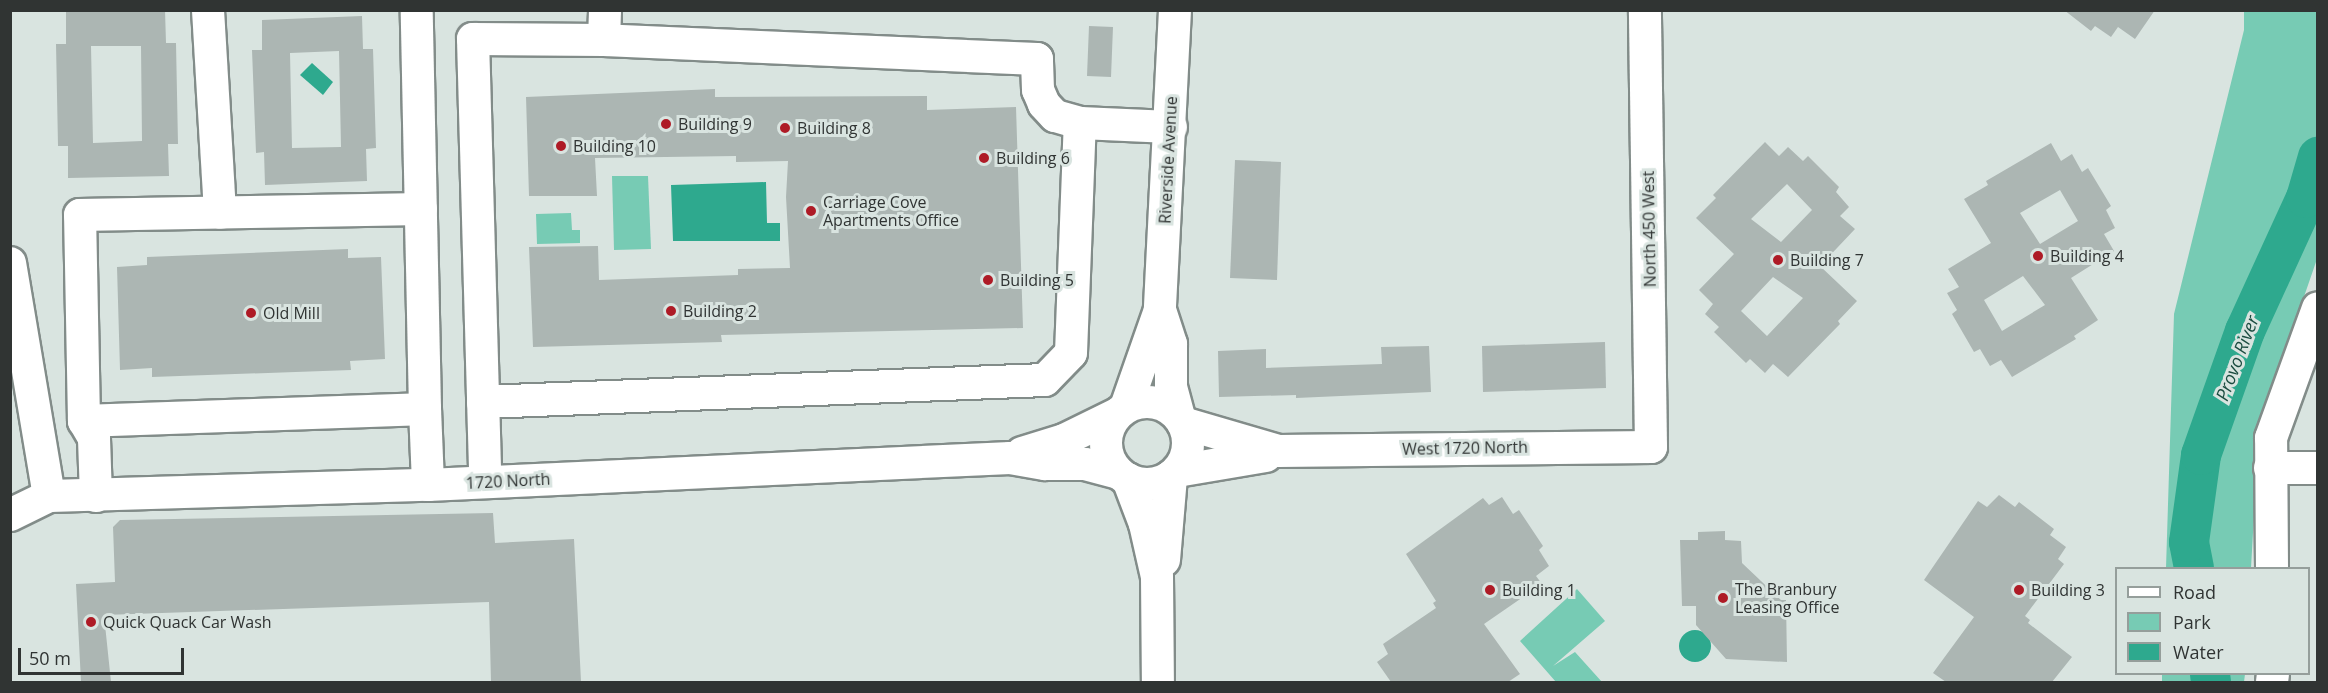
<!DOCTYPE html>
<html>
<head>
<meta charset="utf-8">
<style>
	body { margin:0 }
	#map { position:relative; width:2328px; height:693px; overflow:hidden; background:#d9e4e0; font-family:"Open Sans",sans-serif }
	div>[style] { position:absolute }
	.green>* { inset:0; background:#77cbb4 }
	.water>* { inset:0; background:#2ea98e }
	.round { border-radius:50% }
	.river>* { height:40px; margin:-20px; padding:0 20px; transform-origin:20px; border-radius:20px; background:#2ea98e }
	.building>* { inset:0; background:#acb6b3 }
	.roads { filter:drop-shadow(2px 0 #828c89) drop-shadow(-2px 0 #828c89) drop-shadow(0 2px #828c89) drop-shadow(0 -2px #828c89) }
	.minor>* { height:32px; margin:-16px; padding:0 16px; transform-origin:16px; border-radius:16px; background:#fff }
	.minor>.ring { margin:-16px; padding:0; box-sizing:content-box; background:none; border:32px solid #fff; border-radius:50% }
	.dots>* { width:16px; height:16px; translate:-50% -50%; box-sizing:border-box; border:3px solid #d9e4e0; border-radius:50% }
	span { translate:-50% -50%; white-space:nowrap; text-align:center; line-height:1.15; -webkit-text-stroke:6px #d9e4e0; paint-order:stroke }
	.poi-label { font-size:16px; color:#303433 }
	.left { translate:0 -50%; text-align:left }
	.street-label { font-size:16px; color:#303433 }
	.water-label { font-size:18px; color:#1b4c40; font-style:italic }
	.frame { position:absolute; inset:0; border:12px solid #303433; pointer-events:none }
	.legend { position:absolute; left:2115px; top:567px; width:195px; height:108px; box-sizing:border-box; background:#d9e4e0; border:2px solid #959e9b; margin:0; padding:8px 10px; list-style:none; font-size:18px; color:#303433 }
	.legend li { display:flex; align-items:center; gap:12px; height:30px }
	.legend b { width:30px; border:2px solid #959e9b }
	.scale { position:absolute; left:18px; top:648px; width:166px; height:27px; box-sizing:border-box; border:3px solid #303433; border-top:0; padding-left:8px; font-size:18px; line-height:21px; white-space:nowrap; color:#303433; -webkit-text-stroke:4px #d9e4e0; paint-order:stroke }
</style>
</head>
<body>
<div id="map">
	<div class="green">
		<div style="clip-path:polygon(2244px 11px,2317px 11px,2317px 259px,2259px 427px,2251px 568px,2166px 568px,2174px 314px,2244px 30px)"></div>
		<div style="clip-path:polygon(612px 176px,648px 176px,651px 249px,614px 250px)"></div>
		<div style="clip-path:polygon(571px 213px,572px 230px,580px 230px,580px 243px,537px 244px,536px 214px)"></div>
		<div style="clip-path:polygon(1577px 589px,1605px 621px,1553px 666px,1575px 652px,1602px 682px,1556px 682px,1520px 641px)"></div>
		<div style="clip-path:polygon(2162px 674px,2245px 674px,2244px 682px,2162px 682px)"></div>
	</div>
	<div class="water">
		<div style="clip-path:polygon(312px 63px,333px 82px,323px 95px,300px 75px)"></div>
		<div style="clip-path:polygon(766px 182px,767px 223px,780px 223px,780px 241px,673px 241px,671px 185px)"></div>
		<div class="round" style="left:1679px;top:630px;width:32px;height:32px"></div>
	</div>
	<div class="river">
		<div style="left:2194px;top:568px;width:26px;rotate:-101deg"></div>
		<div style="left:2189px;top:542px;width:88px;rotate:-82.1deg"></div>
		<div style="left:2201px;top:455px;width:132px;rotate:-70.5deg"></div>
		<div style="left:2245px;top:331px;width:146px;rotate:-65.4deg"></div>
		<div style="left:2306px;top:198px;width:43px;rotate:-73.7deg"></div>
		<div style="left:2210px;top:674px;width:8px;rotate:83deg"></div>
	</div>
	<div class="building">
		<div style="clip-path:polygon(evenodd,165px 10px,166px 43px,176px 43px,178px 144px,168px 144px,169px 176px,68px 178px,68px 146px,58px 146px,56px 44px,66px 44px,66px 12px,165px 10px,91px 46px,141px 46px,142px 141px,93px 143px,91px 46px)"></div>
		<div style="clip-path:polygon(2064px 10px,2155px 10px,2135px 39px,2118px 27px,2111px 37px,2095px 26px,2091px 31px)"></div>
		<div style="clip-path:polygon(evenodd,362px 16px,363px 49px,373px 49px,376px 148px,366px 149px,367px 181px,265px 185px,264px 152px,256px 153px,252px 50px,262px 50px,262px 20px,362px 16px,339px 51px,341px 147px,292px 148px,290px 53px,339px 51px)"></div>
		<div style="clip-path:polygon(1089px 26px,1113px 27px,1111px 77px,1087px 76px)"></div>
		<div style="clip-path:polygon(715px 89px,715px 97px,927px 96px,927px 110px,1016px 107px,1023px 328px,721px 335px,722px 342px,533px 347px,529px 247px,598px 246px,599px 280px,738px 275px,738px 269px,790px 268px,786px 197px,788px 161px,736px 162px,736px 156px,595px 158px,597px 196px,529px 196px,526px 97px)"></div>
		<div style="clip-path:polygon(evenodd,1765px 142px,1779px 156px,1788px 147px,1803px 161px,1808px 156px,1839px 187px,1836px 192px,1849px 207px,1840px 216px,1855px 229px,1820px 266px,1857px 301px,1838px 321px,1840px 324px,1788px 377px,1773px 364px,1765px 373px,1750px 359px,1746px 363px,1714px 332px,1719px 327px,1705px 314px,1713px 304px,1699px 290px,1734px 254px,1696px 218px,1716px 198px,1713px 195px,1765px 142px,1787px 184px,1812px 210px,1781px 242px,1751px 219px,1787px 184px,1765px 142px,1773px 277px,1803px 298px,1767px 336px,1741px 311px,1773px 277px)"></div>
		<div style="clip-path:polygon(evenodd,2051px 143px,2061px 161px,2072px 154px,2082px 172px,2088px 168px,2111px 206px,2106px 210px,2115px 228px,2104px 234px,2114px 251px,2071px 278px,2098px 320px,2074px 336px,2076px 339px,2012px 377px,2001px 360px,1990px 366px,1980px 349px,1974px 352px,1952px 314px,1957px 310px,1947px 293px,1959px 287px,1948px 269px,1991px 243px,1964px 199px,1988px 185px,1986px 181px,2051px 143px,2060px 190px,2078px 221px,2040px 244px,2020px 213px,2060px 190px,2051px 143px,2023px 276px,2045px 305px,2002px 331px,1984px 300px,2023px 276px)"></div>
		<div style="clip-path:polygon(1235px 160px,1281px 162px,1277px 280px,1230px 278px)"></div>
		<div style="clip-path:polygon(348px 249px,348px 258px,381px 257px,385px 359px,350px 361px,351px 370px,152px 377px,152px 368px,120px 370px,117px 267px,147px 265px,147px 257px)"></div>
		<div style="clip-path:polygon(1605px 342px,1606px 388px,1483px 392px,1482px 346px)"></div>
		<div style="clip-path:polygon(1429px 346px,1431px 392px,1296px 398px,1296px 395px,1219px 397px,1218px 351px,1266px 349px,1266px 368px,1382px 364px,1381px 347px)"></div>
		<div style="clip-path:polygon(1999px 495px,2015px 507px,2019px 502px,2054px 529px,2050px 535px,2066px 547px,2058px 559px,2064px 564px,2025px 616px,2030px 620px,2028px 623px,2072px 657px,2052px 682px,1946px 682px,1933px 673px,1974px 617px,1924px 580px,1978px 501px,1987px 507px)"></div>
		<div style="clip-path:polygon(1502px 497px,1513px 514px,1519px 510px,1543px 546px,1539px 550px,1549px 566px,1536px 576px,1542px 584px,1484px 624px,1520px 674px,1508px 682px,1391px 682px,1377px 662px,1388px 654px,1383px 644px,1436px 608px,1433px 603px,1436px 601px,1406px 554px,1483px 498px,1489px 505px)"></div>
		<div style="clip-path:polygon(493px 513px,495px 543px,574px 539px,581px 682px,491px 682px,489px 602px,104px 615px,111px 682px,81px 682px,76px 584px,115px 582px,113px 527px,120px 520px)"></div>
		<div style="clip-path:polygon(1725px 531px,1725px 540px,1741px 541px,1742px 563px,1781px 600px,1786px 600px,1787px 662px,1726px 659px,1696px 625px,1696px 606px,1682px 606px,1680px 540px,1698px 540px,1698px 532px)"></div>
	</div>
	<div class="roads">
		<div class="minor">
			<div style="left:208px;top:10px;width:203px;rotate:86.6deg"></div>
			<div style="left:1175px;top:10px;width:300px;rotate:92.9deg"></div>
			<div style="left:1160px;top:310px;width:36px;rotate:72deg"></div>
			<div style="left:1171px;top:344px;width:43px;rotate:90deg"></div>
			<div style="left:1171px;top:387px;width:31px;rotate:75deg"></div>
			<div style="left:604px;top:40px;width:30px;rotate:-88deg"></div>
			<div style="left:1080px;top:123px;width:91px;rotate:2.5deg"></div>
			<div style="left:10px;top:263px;width:236px;rotate:80.5deg"></div>
			<div class="ring" style="left:1106px;top:402px;width:50px;height:50px"></div>
			<div style="left:483px;top:402px;width:562px;rotate:-2.24deg"></div>
			<div style="left:1045px;top:380px;width:37px;rotate:-46deg"></div>
			<div style="left:1071px;top:353px;width:230px;rotate:-87.8deg"></div>
			<div style="left:1080px;top:123px;width:26px;rotate:-164deg"></div>
			<div style="left:1055px;top:116px;width:16px;rotate:-133deg"></div>
			<div style="left:1044px;top:104px;width:15px;rotate:-113deg"></div>
			<div style="left:1038px;top:90px;width:31px;rotate:-92deg"></div>
			<div style="left:1037px;top:59px;width:433px;rotate:-177.5deg"></div>
			<div style="left:604px;top:40px;width:131px;rotate:-179.6deg"></div>
			<div style="left:473px;top:39px;width:443px;rotate:88.4deg"></div>
			<div style="left:1126px;top:407px;width:103px;rotate:-70.7deg"></div>
			<div style="left:425px;top:409px;width:76px;rotate:87.7deg"></div>
			<div style="left:84px;top:421px;width:206px;rotate:-91.1deg"></div>
			<div style="left:80px;top:215px;width:341px;rotate:-1deg"></div>
			<div style="left:1183px;top:423px;width:99px;rotate:16.4deg"></div>
			<div style="left:1278px;top:451px;width:373px;rotate:-0.6deg"></div>
			<div style="left:1651px;top:447px;width:437px;rotate:-90.8deg"></div>
			<div style="left:1022px;top:453px;width:44px;rotate:-17.2deg"></div>
			<div style="left:1064px;top:440px;width:59px;rotate:-26.1deg"></div>
			<div style="left:2270px;top:468px;width:48px"></div>
			<div style="left:1177px;top:471px;width:90px;rotate:-9.6deg"></div>
			<div style="left:1128px;top:479px;width:48px;rotate:69.3deg"></div>
			<div style="left:1145px;top:524px;width:54px;rotate:77.2deg"></div>
			<div style="left:1157px;top:577px;width:105px;rotate:89.5deg"></div>
			<div style="left:96px;top:496px;width:58px;rotate:-92deg"></div>
			<div style="left:94px;top:438px;width:20px;rotate:-120deg"></div>
			<div style="left:84px;top:421px;width:341px;rotate:-2deg"></div>
			<div style="left:425px;top:409px;width:396px;rotate:-91.2deg"></div>
			<div style="left:10px;top:515px;width:43px;rotate:-26deg"></div>
			<div style="left:49px;top:496px;width:379px;rotate:-1.7deg"></div>
			<div style="left:428px;top:485px;width:583px;rotate:-2.66deg"></div>
			<div style="left:1010px;top:458px;width:36px;rotate:10deg"></div>
			<div style="left:1045px;top:464px;width:40px"></div>
			<div style="left:1085px;top:464px;width:35px;rotate:15deg"></div>
			<div style="left:1164px;top:560px;width:84px;rotate:-85.2deg"></div>
			<div style="left:2272px;top:568px;width:130px;rotate:-90.4deg"></div>
			<div style="left:2271px;top:438px;width:138px;rotate:-70.1deg"></div>
			<div style="left:2272px;top:682px;width:8px;rotate:-83deg"></div>
		</div>
	</div>
	<div class="dots">
		<div style="left:666px;top:124px;background:#ae1b26"></div>
		<div style="left:785px;top:128px;background:#ae1b26"></div>
		<div style="left:561px;top:146px;background:#ae1b26"></div>
		<div style="left:984px;top:158px;background:#ae1b26"></div>
		<div style="left:811px;top:211px;background:#ae1b26"></div>
		<div style="left:2038px;top:256px;background:#ae1b26"></div>
		<div style="left:1778px;top:260px;background:#ae1b26"></div>
		<div style="left:988px;top:280px;background:#ae1b26"></div>
		<div style="left:671px;top:311px;background:#ae1b26"></div>
		<div style="left:251px;top:313px;background:#ae1b26"></div>
		<div style="left:1490px;top:590px;background:#ae1b26"></div>
		<div style="left:2019px;top:590px;background:#ae1b26"></div>
		<div style="left:1723px;top:598px;background:#ae1b26"></div>
		<div style="left:91px;top:622px;background:#ae1b26"></div>
	</div>
	<div class="poi-label">
		<span class="left" style="left:678px;top:124px">Building 9</span>
		<span class="left" style="left:797px;top:128px">Building 8</span>
		<span class="left" style="left:573px;top:146px">Building 10</span>
		<span class="left" style="left:996px;top:158px">Building 6</span>
		<span class="left" style="left:823px;top:211px">Carriage Cove<br>Apartments Office</span>
		<span class="left" style="left:2050px;top:256px">Building 4</span>
		<span class="left" style="left:1790px;top:260px">Building 7</span>
		<span class="left" style="left:1000px;top:280px">Building 5</span>
		<span class="left" style="left:683px;top:311px">Building 2</span>
		<span class="left" style="left:263px;top:313px">Old Mill</span>
		<span class="left" style="left:1735px;top:598px">The Branbury<br>Leasing Office</span>
		<span class="left" style="left:1502px;top:590px">Building 1</span>
		<span class="left" style="left:2031px;top:590px">Building 3</span>
		<span class="left" style="left:103px;top:622px">Quick Quack Car Wash</span>
	</div>
	<div class="street-label">
		<span style="left:1168px;top:160px;rotate:-87deg">Riverside Avenue</span>
		<span style="left:1649px;top:229px;rotate:-91deg">North 450 West</span>
		<span style="left:1465px;top:448px;rotate:-1deg">West 1720 North</span>
		<span style="left:508px;top:481px;rotate:-3deg">1720 North</span>
	</div>
	<div class="water-label">
		<span style="left:2237px;top:358px;rotate:-69deg">Provo River</span>
	</div>
	<div class="frame"></div>
	<ul class="legend">
	<li><b style="height:8px;background:#fff"></b>Road</li>
	<li><b style="height:16px;background:#77cbb4"></b>Park</li>
	<li><b style="height:16px;background:#2ea98e"></b>Water</li>
	</ul>
	<div class="scale">50 m</div>
</div>
</body>
</html>
